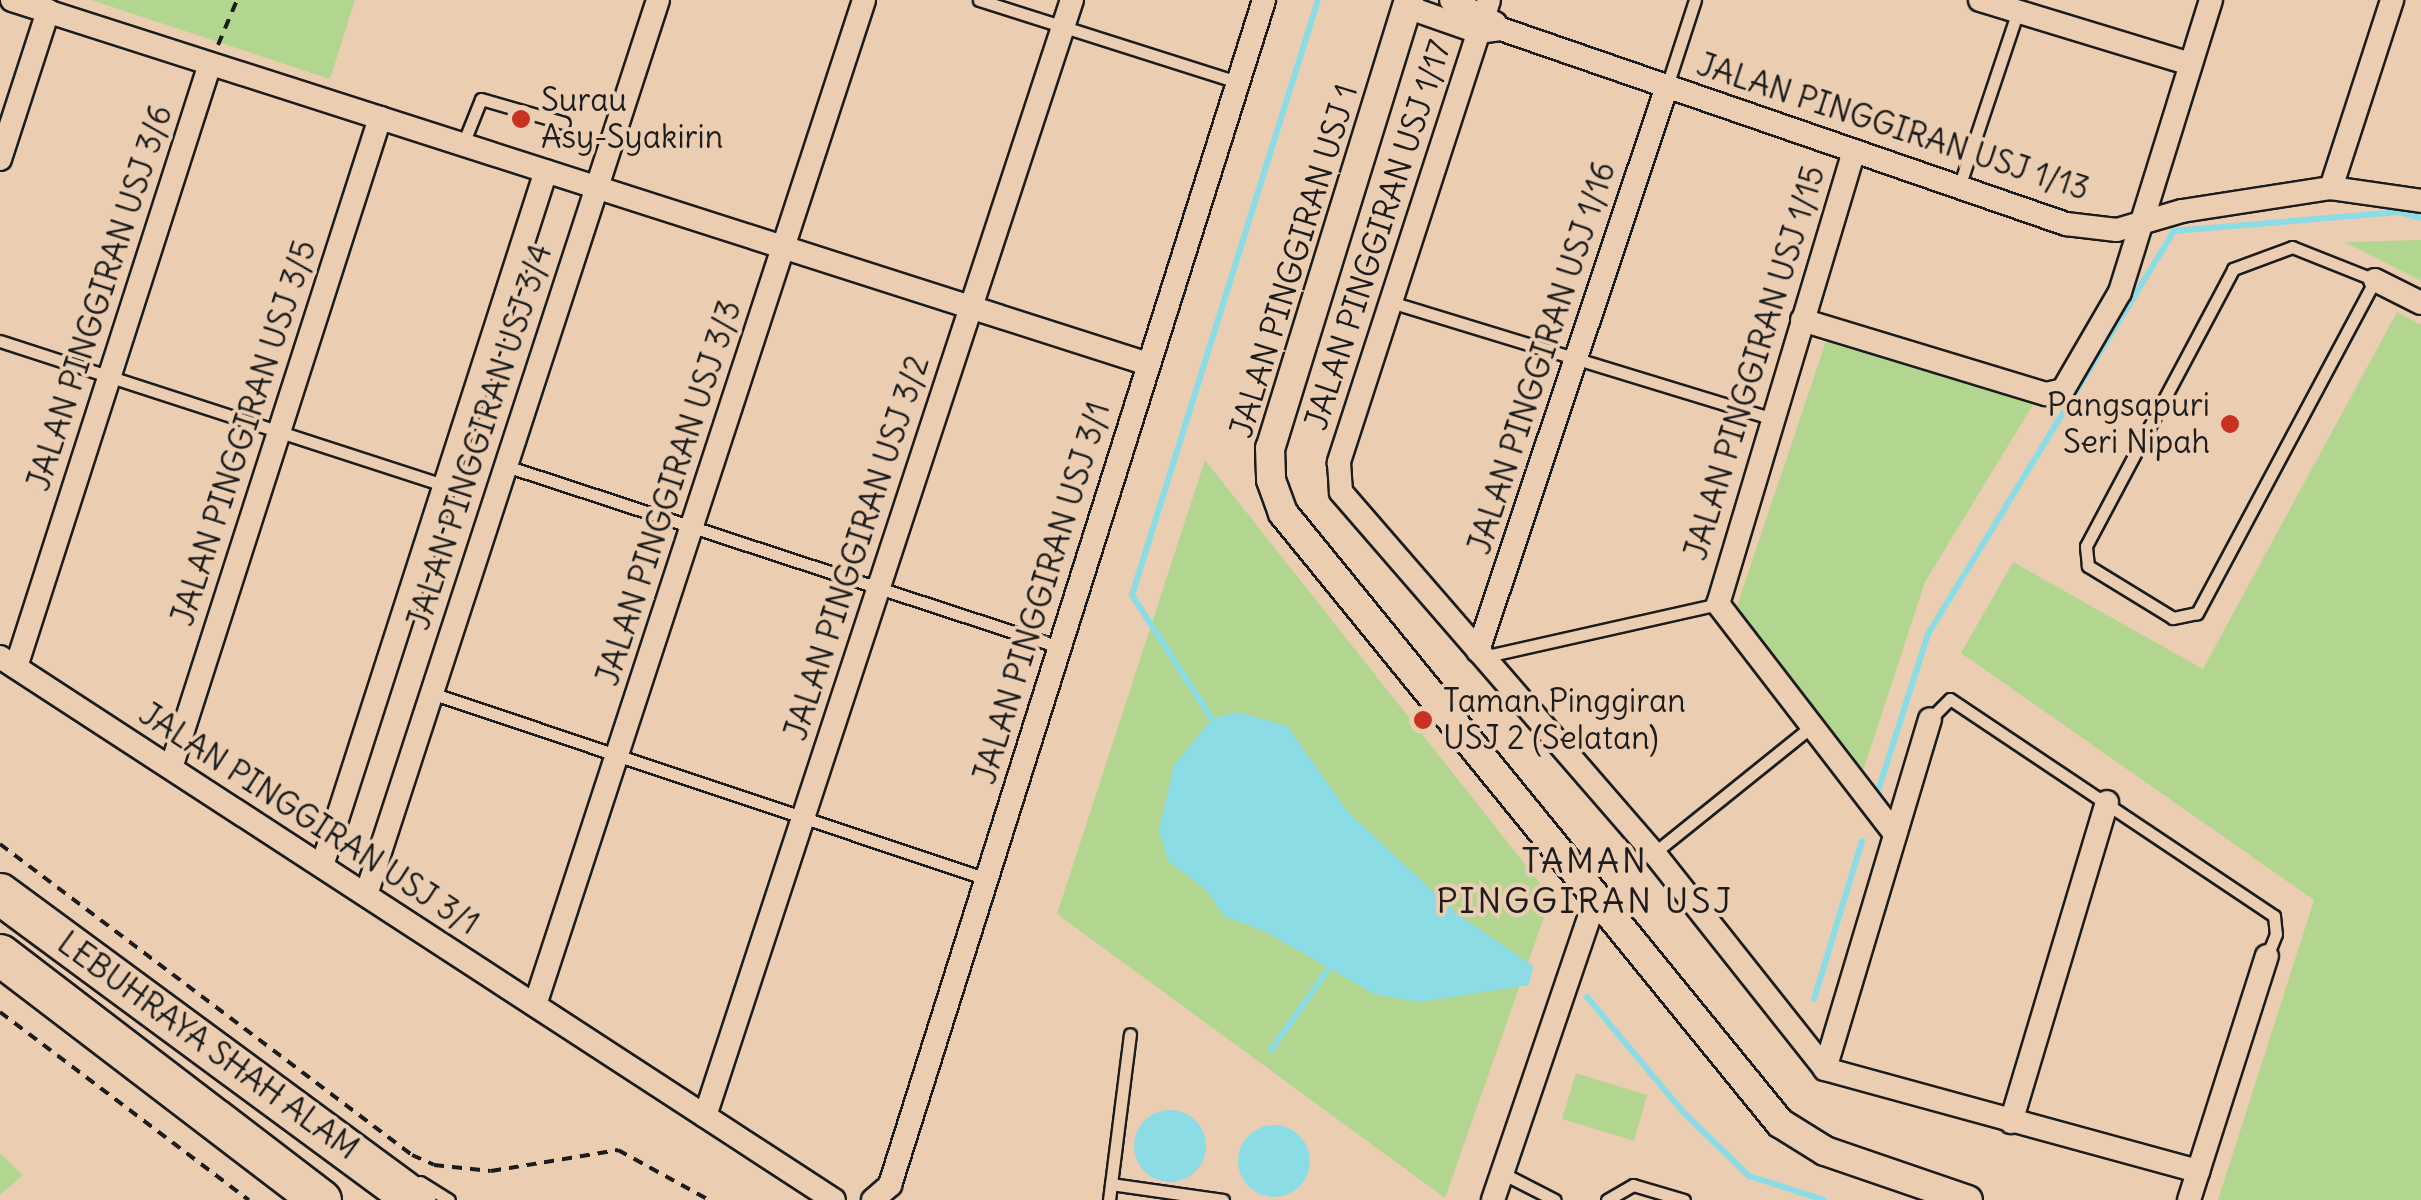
<!DOCTYPE html>
<html>
<head>
<meta charset="utf-8">
<style>
	body { margin:0 }
	#map { position:relative; width:2421px; height:1200px; overflow:hidden; background:#ebceb2; font-family:Delius,sans-serif }
	div>[style] { position:absolute }
	.green>* { inset:0; background:#b2d690 }
	.water>* { inset:0; background:#8bdce4 }
	.round { border-radius:50% }
	.stream>* { height:6px; margin:-3px; padding:0 3px; transform-origin:3px; border-radius:3px; background:#8bdce4 }
	.path>* { height:4px; margin-top:-2px; transform-origin:0; background:repeating-linear-gradient(90deg,#1c1c1c 0 10px,transparent 0 18px) }
	.roads { filter:drop-shadow(2px 0 #1c1c1c) drop-shadow(-2px 0 #1c1c1c) drop-shadow(0 2px #1c1c1c) drop-shadow(0 -2px #1c1c1c) }
	.service>* { height:11px; margin:-5.5px; padding:0 5.5px; transform-origin:5.5px; border-radius:5.5px; background:#ebceb2 }
	.minor>* { height:22px; margin:-11px; padding:0 11px; transform-origin:11px; border-radius:11px; background:#ebceb2 }
	.tertiary>* { height:28px; margin:-14px; padding:0 14px; transform-origin:14px; border-radius:14px; background:#ebceb2 }
	.motorway>* { height:40px; margin:-20px; padding:0 20px; transform-origin:20px; border-radius:20px; background:#ebceb2 }
	.dots>* { width:28px; height:28px; translate:-50% -50%; box-sizing:border-box; border:5px solid #ebceb2; border-radius:50% }
	span { translate:-50% -50%; white-space:nowrap; text-align:center; line-height:1.15; -webkit-text-stroke:8px #ebceb2; paint-order:stroke }
	.poi-label { font-size:32px; color:#1c1c1c }
	.left { translate:0 -50%; text-align:left }
	.right { translate:-100% -50%; text-align:right }
	.street-label { font-size:32px; color:#1c1c1c }
	.neighbourhood-label { font-size:35px; color:#1c1c1c; letter-spacing:2.5px }
</style>
</head>
<body>
<div id="map">
	<div class="green">
		<div style="clip-path:polygon(91px 0,355px 0,330px 79px)"></div>
		<div style="clip-path:polygon(2421px 240px,2421px 281px,2345px 242px)"></div>
		<div style="clip-path:polygon(2397px 312px,2421px 325px,2421px 1200px,2218px 1200px,2314px 900px,1961px 653px,2013px 562px,2203px 669px)"></div>
		<div style="clip-path:polygon(1826px 341px,2034px 403px,1925px 582px,1862px 774px,1737px 606px)"></div>
		<div style="clip-path:polygon(1205px 460px,1551px 897px,1445px 1198px,1057px 914px)"></div>
		<div style="clip-path:polygon(1576px 1073px,1647px 1095px,1634px 1141px,1562px 1119px)"></div>
		<div style="clip-path:polygon(0 1153px,23px 1175px,0 1195px)"></div>
	</div>
	<div class="water">
		<div style="clip-path:polygon(1237px 712px,1287px 726px,1348px 812px,1455px 912px,1533px 966px,1529px 985px,1419px 1002px,1374px 994px,1264px 931px,1225px 917px,1206px 890px,1168px 861px,1159px 830px,1174px 765px,1212px 719px)"></div>
		<div class="round" style="left:1134px;top:1110px;width:72px;height:72px"></div>
		<div class="round" style="left:1238px;top:1125px;width:72px;height:72px"></div>
	</div>
	<div class="stream">
		<div style="left:1212px;top:719px;width:148px;rotate:-122.8deg"></div>
		<div style="left:1132px;top:595px;width:623px;rotate:-72.64deg"></div>
		<div style="left:1877px;top:794px;width:168px;rotate:-72.3deg"></div>
		<div style="left:1928px;top:634px;width:472px;rotate:-58.6deg"></div>
		<div style="left:2174px;top:231px;width:226px;rotate:-4.8deg"></div>
		<div style="left:2399px;top:212px;width:23px;rotate:15deg"></div>
		<div style="left:1587px;top:997px;width:150px;rotate:50.1deg"></div>
		<div style="left:1683px;top:1112px;width:92px;rotate:44.1deg"></div>
		<div style="left:1749px;top:1176px;width:79px;rotate:17.7deg"></div>
		<div style="left:1814px;top:999px;width:165px;rotate:-73.1deg"></div>
		<div style="left:1271px;top:1050px;width:97px;rotate:-54.7deg"></div>
	</div>
	<div class="path">
		<div style="left:218px;top:45px;width:49px;rotate:-67.1deg"></div>
		<div style="left:0;top:844px;width:516px;rotate:37.05deg"></div>
		<div style="left:412px;top:1155px;width:24px;rotate:24deg"></div>
		<div style="left:434px;top:1165px;width:57px;rotate:6deg"></div>
		<div style="left:491px;top:1171px;width:129px;rotate:-9.4deg"></div>
		<div style="left:618px;top:1150px;width:104px;rotate:28.8deg"></div>
		<div style="left:0;top:1012px;width:312px;rotate:37.1deg"></div>
	</div>
	<div class="roads">
		<div class="service">
			<div style="left:979px;top:0;width:272px;rotate:17.6deg"></div>
			<div style="left:1667px;top:86px;width:90px;rotate:-72deg"></div>
			<div style="left:463px;top:144px;width:48px;rotate:-68.2deg"></div>
			<div style="left:481px;top:99px;width:86px;rotate:16.1deg"></div>
			<div style="left:1959px;top:187px;width:186px;rotate:-71.5deg"></div>
			<div style="left:2292px;top:247px;width:89px;rotate:21.7deg"></div>
			<div style="left:2375px;top:280px;width:378px;rotate:118.1deg"></div>
			<div style="left:2197px;top:613px;width:25px;rotate:168deg"></div>
			<div style="left:2173px;top:618px;width:100px;rotate:-148.5deg"></div>
			<div style="left:2088px;top:566px;width:20px;rotate:-96deg"></div>
			<div style="left:2086px;top:546px;width:314px;rotate:-62deg"></div>
			<div style="left:2233px;top:269px;width:63px;rotate:-20.4deg"></div>
			<div style="left:1391px;top:302px;width:397px;rotate:17deg"></div>
			<div style="left:0;top:341px;width:467px;rotate:18deg"></div>
			<div style="left:506px;top:466px;width:582px;rotate:18.12deg"></div>
			<div style="left:1483px;top:657px;width:241px;rotate:-12.7deg"></div>
			<div style="left:431px;top:693px;width:586px;rotate:18.5deg"></div>
			<div style="left:1930px;top:719px;width:28px;rotate:-45deg"></div>
			<div style="left:1950px;top:699px;width:390px;rotate:33.8deg"></div>
			<div style="left:2274px;top:916px;width:18px;rotate:84deg"></div>
			<div style="left:2276px;top:934px;width:24px;rotate:112deg"></div>
			<div style="left:1654px;top:853px;width:203px;rotate:-38.8deg"></div>
			<div style="left:1502px;top:1173px;width:59px;rotate:27deg"></div>
			<div style="left:420px;top:1182px;width:34px;rotate:32deg"></div>
			<div style="left:1111px;top:1184px;width:113px;rotate:8.1deg"></div>
			<div style="left:1109px;top:1200px;width:167px;rotate:-82.8deg"></div>
			<div style="left:1607px;top:1200px;width:30px;rotate:-30deg"></div>
			<div style="left:1633px;top:1185px;width:53px;rotate:16.4deg"></div>
		</div>
		<div class="minor">
			<div style="left:12px;top:0;width:1193px;rotate:17.77deg"></div>
			<div style="left:1451px;top:0;width:50px;rotate:27.6deg"></div>
			<div style="left:1489px;top:0;width:487px;rotate:108deg"></div>
			<div style="left:1339px;top:463px;width:29px;rotate:86deg"></div>
			<div style="left:1341px;top:492px;width:478px;rotate:49.1deg"></div>
			<div style="left:1654px;top:853px;width:275px;rotate:51.6deg"></div>
			<div style="left:1825px;top:1069px;width:387px;rotate:15.3deg"></div>
			<div style="left:1980px;top:0;width:220px;rotate:16.9deg"></div>
			<div style="left:1407px;top:7px;width:75px;rotate:19.4deg"></div>
			<div style="left:1478px;top:32px;width:23px;rotate:-7deg"></div>
			<div style="left:1501px;top:29px;width:598px;rotate:19.04deg"></div>
			<div style="left:2066px;top:224px;width:51px;rotate:6.7deg"></div>
			<div style="left:2117px;top:230px;width:68px;rotate:-16.3deg"></div>
			<div style="left:2182px;top:211px;width:151px;rotate:-8.8deg"></div>
			<div style="left:2331px;top:188px;width:91px;rotate:8.2deg"></div>
			<div style="left:1854px;top:151px;width:473px;rotate:106.7deg"></div>
			<div style="left:1718px;top:604px;width:290px;rotate:52.4deg"></div>
			<div style="left:0;top:159px;width:156px;rotate:-72deg"></div>
			<div style="left:2331px;top:188px;width:198px;rotate:-72deg"></div>
			<div style="left:2375px;top:280px;width:51px;rotate:26.6deg"></div>
			<div style="left:1802px;top:320px;width:255px;rotate:16.9deg"></div>
			<div style="left:2046px;top:394px;width:17px;rotate:-13deg"></div>
			<div style="left:2063px;top:390px;width:113px;rotate:-59.8deg"></div>
			<div style="left:2120px;top:292px;width:306px;rotate:-72.7deg"></div>
			<div style="left:1478px;top:651px;width:596px;rotate:-71.5deg"></div>
			<div style="left:0;top:657px;width:995px;rotate:33.07deg"></div>
			<div style="left:16px;top:667px;width:633px;rotate:-72.17deg"></div>
			<div style="left:171px;top:768px;width:683px;rotate:-72.18deg"></div>
			<div style="left:322px;top:866px;width:730px;rotate:-72.14deg"></div>
			<div style="left:366px;top:895px;width:941px;rotate:-71.93deg"></div>
			<div style="left:535px;top:1005px;width:1057px;rotate:-71.87deg"></div>
			<div style="left:1825px;top:1069px;width:365px;rotate:-73.3deg"></div>
			<div style="left:705px;top:1116px;width:1175px;rotate:-71.8deg"></div>
			<div style="left:2011px;top:1122px;width:334px;rotate:-73.3deg"></div>
			<div style="left:873px;top:1200px;width:23px;rotate:-41deg"></div>
			<div style="left:890px;top:1185px;width:1243px;rotate:-72.48deg"></div>
			<div style="left:1493px;top:1200px;width:314px;rotate:-71.2deg"></div>
			<div style="left:2189px;top:1200px;width:256px;rotate:-72.3deg"></div>
		</div>
		<div class="tertiary">
			<div style="left:1409px;top:0;width:469px;rotate:107.2deg"></div>
			<div style="left:1270px;top:448px;width:32px;rotate:88deg"></div>
			<div style="left:1271px;top:480px;width:35px;rotate:70deg"></div>
			<div style="left:1283px;top:513px;width:787px;rotate:50.83deg"></div>
			<div style="left:1780px;top:1123px;width:53px;rotate:31.9deg"></div>
			<div style="left:1825px;top:1151px;width:151px;rotate:18.9deg"></div>
		</div>
		<div class="motorway">
			<div style="left:0;top:894px;width:516px;rotate:36.4deg"></div>
			<div style="left:0;top:955px;width:404px;rotate:37.4deg"></div>
		</div>
	</div>
	<div class="dots">
		<div style="left:521px;top:119px;background:#c8321e"></div>
		<div style="left:2230px;top:424px;background:#c8321e"></div>
		<div style="left:1423px;top:720px;background:#c8321e"></div>
	</div>
	<div class="poi-label">
		<span class="left" style="left:541px;top:119px">Surau<br>Asy-Syakirin</span>
		<span class="right" style="left:2210px;top:424px">Pangsapuri<br>Seri Nipah</span>
		<span class="left" style="left:1443px;top:720px">Taman Pinggiran<br>USJ 2 (Selatan)</span>
	</div>
	<div class="street-label">
		<span style="left:1893px;top:127px;rotate:18deg">JALAN PINGGIRAN USJ 1/13</span>
		<span style="left:1378px;top:235px;rotate:-72deg">JALAN PINGGIRAN USJ 1/17</span>
		<span style="left:1294px;top:261px;rotate:-73deg">JALAN PINGGIRAN USJ 1</span>
		<span style="left:100px;top:298px;rotate:-72deg">JALAN PINGGIRAN USJ 3/6</span>
		<span style="left:1542px;top:358px;rotate:-72deg">JALAN PINGGIRAN USJ 1/16</span>
		<span style="left:1755px;top:363px;rotate:-73deg">JALAN PINGGIRAN USJ 1/15</span>
		<span style="left:244px;top:433px;rotate:-72deg">JALAN PINGGIRAN USJ 3/5</span>
		<span style="left:480px;top:437px;rotate:-72deg">JALAN PINGGIRAN USJ 3/4</span>
		<span style="left:669px;top:493px;rotate:-72deg">JALAN PINGGIRAN USJ 3/3</span>
		<span style="left:857px;top:548px;rotate:-72deg">JALAN PINGGIRAN USJ 3/2</span>
		<span style="left:1042px;top:593px;rotate:-73deg">JALAN PINGGIRAN USJ 3/1</span>
		<span style="left:309px;top:819px;rotate:33deg">JALAN PINGGIRAN USJ 3/1</span>
		<span style="left:208px;top:1046px;rotate:36deg">LEBUHRAYA SHAH ALAM</span>
	</div>
	<div class="neighbourhood-label">
		<span style="left:1585px;top:880px">TAMAN<br>PINGGIRAN USJ</span>
	</div>
</div>
</body>
</html>
